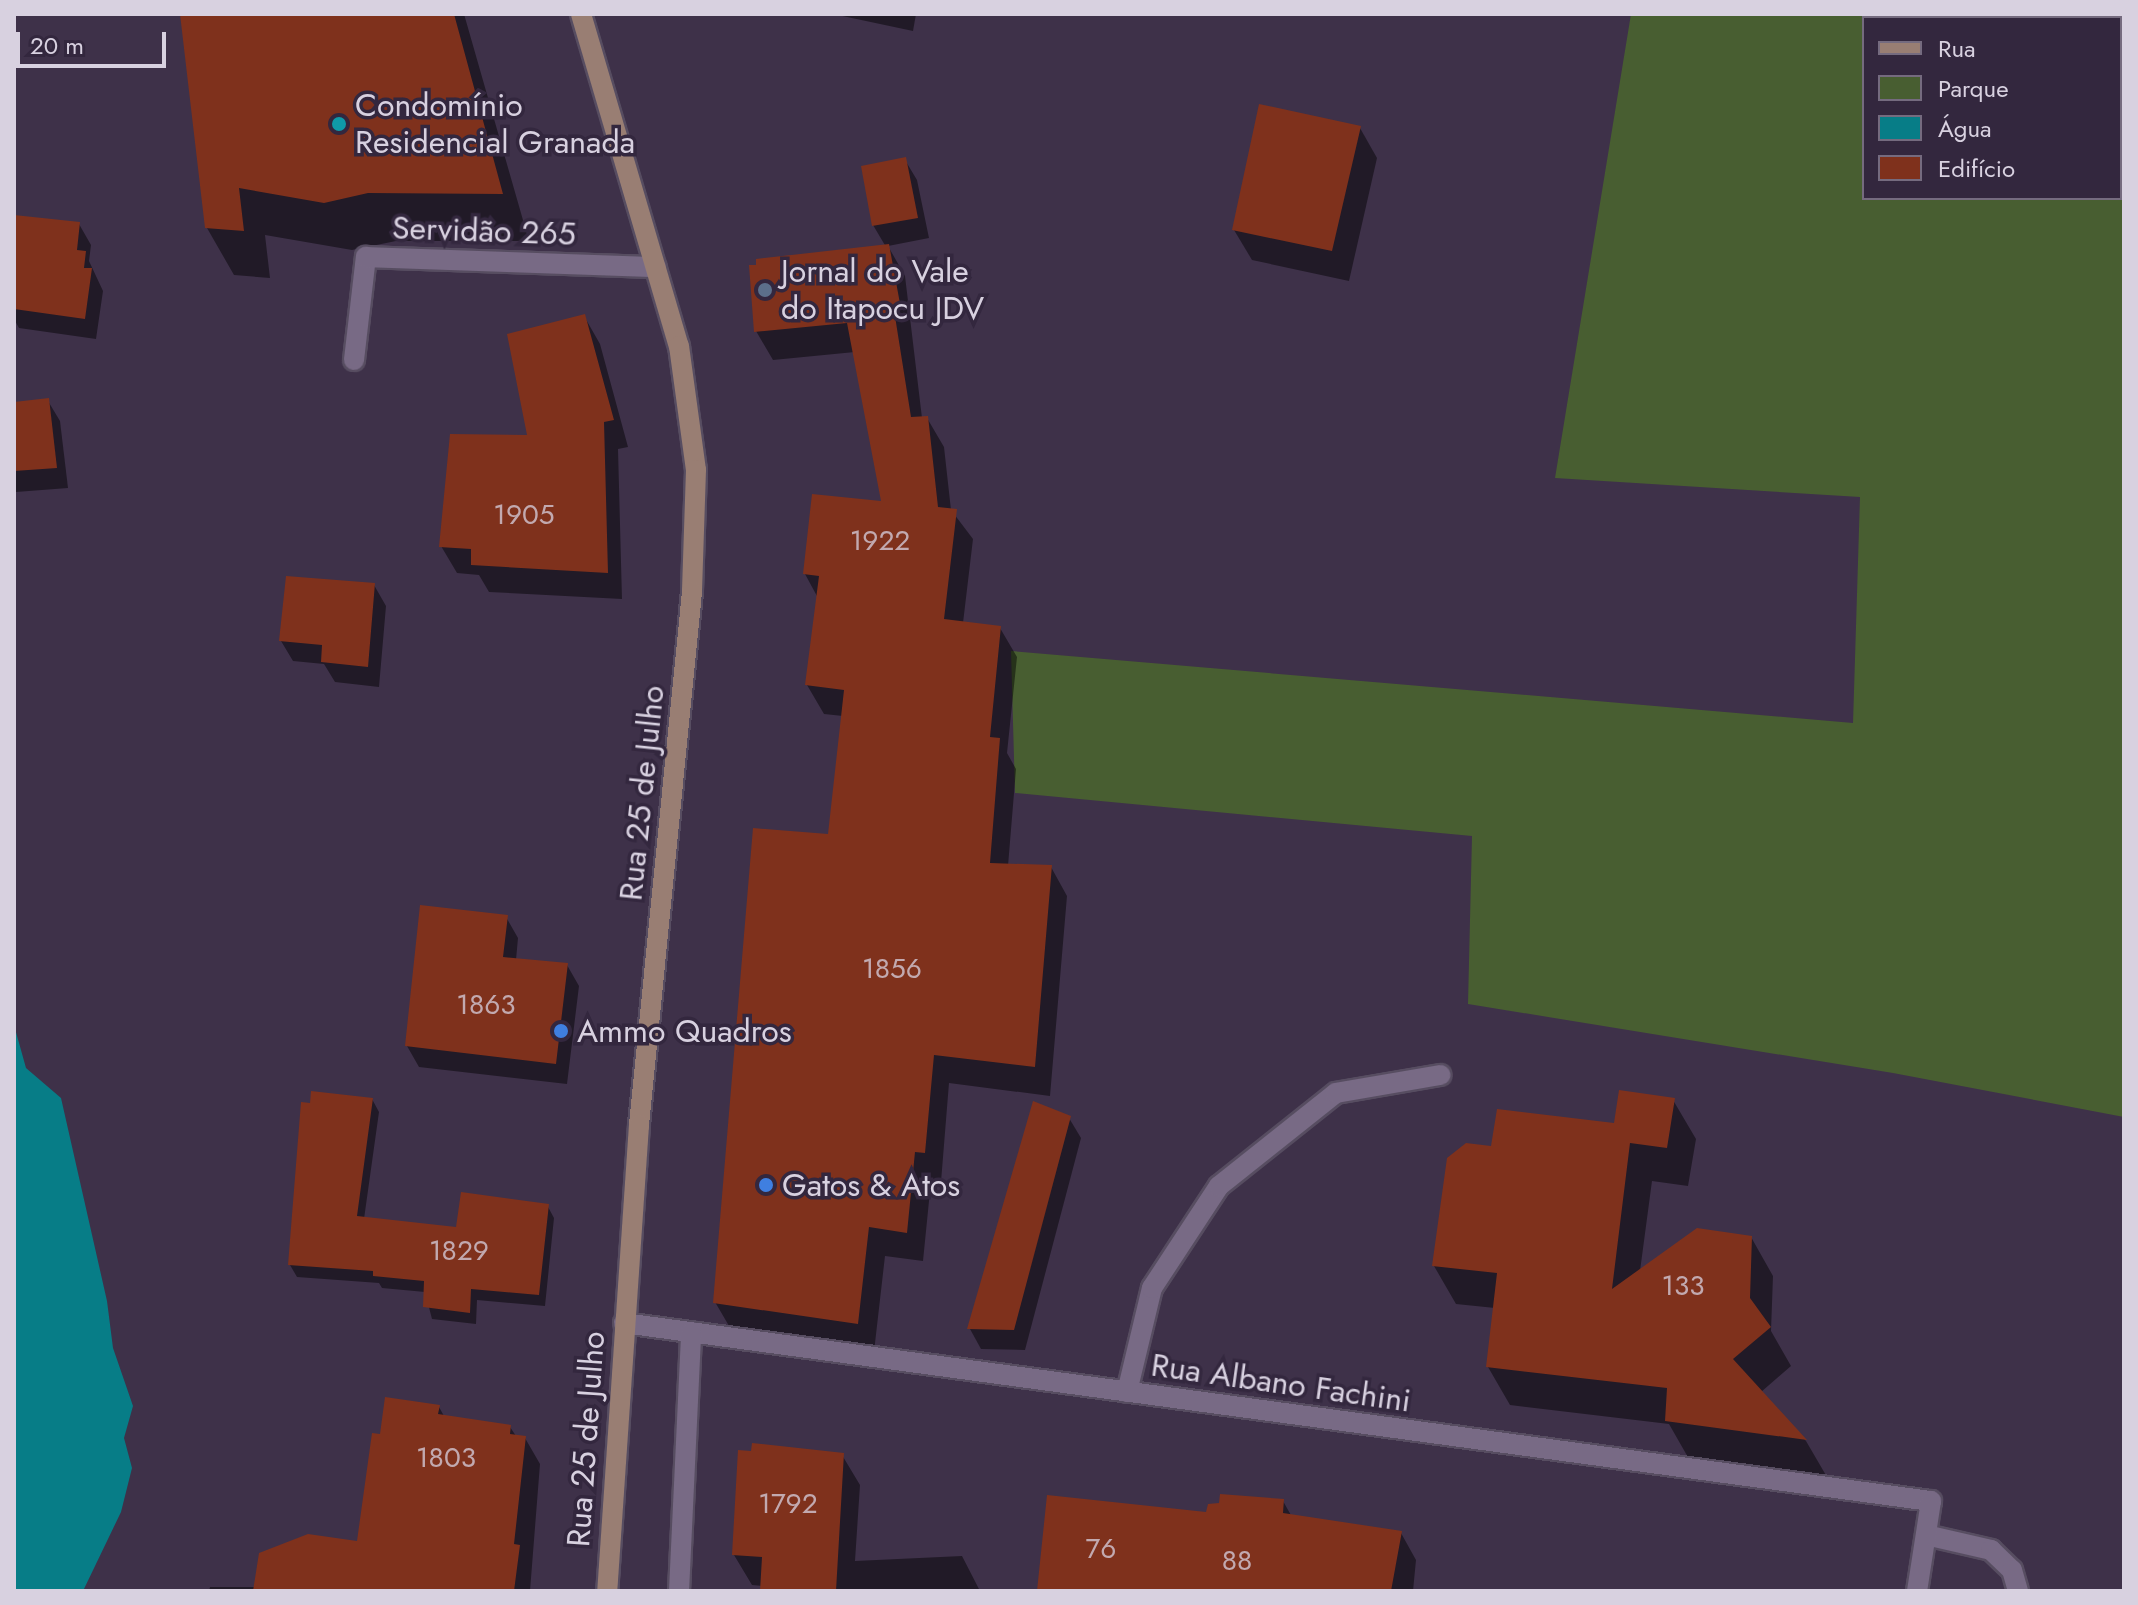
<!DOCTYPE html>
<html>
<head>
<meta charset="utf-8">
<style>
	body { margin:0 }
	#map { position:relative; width:2138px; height:1605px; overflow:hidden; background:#3e3149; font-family:Jost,sans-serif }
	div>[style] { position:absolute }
	.green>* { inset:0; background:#485e31 }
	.water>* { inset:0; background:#077d87 }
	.shadow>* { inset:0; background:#0007 }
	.building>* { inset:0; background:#7f311c }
	.roads { filter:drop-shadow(2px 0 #574d61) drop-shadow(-2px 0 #574d61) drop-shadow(0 2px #574d61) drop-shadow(0 -2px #574d61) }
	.lane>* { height:20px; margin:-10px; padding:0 10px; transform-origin:10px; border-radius:10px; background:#786a85 }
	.street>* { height:20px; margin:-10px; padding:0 10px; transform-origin:10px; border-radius:10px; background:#786a85 }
	.secondary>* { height:20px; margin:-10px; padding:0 10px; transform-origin:10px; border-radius:10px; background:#997e73 }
	.dots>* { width:22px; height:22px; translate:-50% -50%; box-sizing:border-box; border:4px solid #33273e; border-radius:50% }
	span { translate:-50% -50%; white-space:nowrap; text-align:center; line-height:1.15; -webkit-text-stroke:7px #33273e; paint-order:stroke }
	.number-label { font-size:28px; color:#c2a9af }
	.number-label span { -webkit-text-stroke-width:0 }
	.poi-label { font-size:32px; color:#d8d1e0 }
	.left { translate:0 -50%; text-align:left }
	.street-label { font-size:32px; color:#d8d1e0 }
	.frame { position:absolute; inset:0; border:16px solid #d8d1e0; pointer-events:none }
	.legend { position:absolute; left:1862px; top:16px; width:260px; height:184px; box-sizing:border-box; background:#33273e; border:2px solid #756b7f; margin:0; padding:10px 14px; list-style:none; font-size:24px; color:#d8d1e0 }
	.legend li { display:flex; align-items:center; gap:16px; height:40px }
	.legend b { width:40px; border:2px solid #756b7f }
	.scale { position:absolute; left:16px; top:32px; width:150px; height:36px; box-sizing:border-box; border:4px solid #d8d1e0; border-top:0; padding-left:10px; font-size:24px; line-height:28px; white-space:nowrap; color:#d8d1e0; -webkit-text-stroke:6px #33273e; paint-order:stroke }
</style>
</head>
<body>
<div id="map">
	<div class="green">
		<div style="clip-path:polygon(evenodd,1631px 14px,2124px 14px,2124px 1117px,1893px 1073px,1468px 1004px,1472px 836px,1015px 793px,1011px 651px,1853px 723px,1860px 497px,1555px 478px,1631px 14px,1864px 18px,2120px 18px,2120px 198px,1864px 198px,1864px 18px)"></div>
	</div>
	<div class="water">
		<div style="clip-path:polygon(14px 1025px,26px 1068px,61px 1098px,107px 1301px,113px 1348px,133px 1406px,124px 1438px,132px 1468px,121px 1512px,83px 1591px,14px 1591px)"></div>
	</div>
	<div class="shadow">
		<div style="clip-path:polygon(182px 14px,464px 14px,529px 241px,396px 241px,352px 250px,265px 235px,270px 278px,234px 275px,207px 228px)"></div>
		<div style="clip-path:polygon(833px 14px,916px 14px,913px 31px)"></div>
		<div style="clip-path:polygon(1360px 128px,1377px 158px,1349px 281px,1252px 260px,1234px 230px)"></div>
		<div style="clip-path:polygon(905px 160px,917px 180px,929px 238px,888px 246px,905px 276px,922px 418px,927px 418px,944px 447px,951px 510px,973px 539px,963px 623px,1000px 628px,1017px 657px,1007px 753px,1016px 769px,1008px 866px,1051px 867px,1067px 896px,1050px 1096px,949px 1083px,941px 1182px,931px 1181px,923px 1261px,885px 1256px,874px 1352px,732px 1331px,715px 1302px,830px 836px,843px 716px,824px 714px,807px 685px,818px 598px,805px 574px,884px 503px,855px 352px,773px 360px,756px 331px,886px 247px,873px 225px)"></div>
		<div style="clip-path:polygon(79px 224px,91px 245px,89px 261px,103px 291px,96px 339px,19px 328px,14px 319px,14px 241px)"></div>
		<div style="clip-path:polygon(584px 316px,600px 344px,628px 447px,618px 449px,622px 599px,489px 592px,479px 575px,457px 573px,441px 546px,530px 437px)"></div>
		<div style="clip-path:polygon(48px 401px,60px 421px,68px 488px,16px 492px,14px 404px)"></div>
		<div style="clip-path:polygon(374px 585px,386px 606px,379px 687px,335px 682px,324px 664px,293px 661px,281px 641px)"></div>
		<div style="clip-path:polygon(506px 917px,518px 938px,516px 960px,567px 965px,579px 986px,567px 1084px,419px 1067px,407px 1046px)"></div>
		<div style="clip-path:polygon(372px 1099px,379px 1112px,364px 1219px,458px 1229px,547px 1205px,554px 1218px,545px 1306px,477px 1300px,476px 1324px,432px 1319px,425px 1292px,382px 1288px,379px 1283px,297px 1277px,290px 1265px)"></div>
		<div style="clip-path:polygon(1673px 1100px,1696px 1139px,1688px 1186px,1652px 1181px,1640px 1271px,1751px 1237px,1773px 1276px,1771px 1331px,1791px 1366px,1761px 1392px,1806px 1441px,1827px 1477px,1689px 1459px,1669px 1424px,1510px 1405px,1488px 1367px,1495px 1308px,1456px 1304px,1434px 1266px,1493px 1149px,1615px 1126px)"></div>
		<div style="clip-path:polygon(1069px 1118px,1081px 1138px,1025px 1350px,981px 1349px,970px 1329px)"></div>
		<div style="clip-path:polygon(439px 1407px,444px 1416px,510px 1427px,516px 1436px,525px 1438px,540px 1464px,530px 1591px,209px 1591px,210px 1587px,256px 1587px,358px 1543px,382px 1436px)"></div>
		<div style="clip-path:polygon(842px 1455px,860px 1485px,855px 1561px,962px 1556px,980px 1591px,762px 1591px,763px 1586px,752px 1585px,734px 1555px)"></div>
		<div style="clip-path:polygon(1283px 1501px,1292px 1517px,1401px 1533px,1416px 1560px,1413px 1591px,1039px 1591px,1208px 1514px)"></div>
	</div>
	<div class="building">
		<div style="clip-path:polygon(180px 14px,454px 14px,503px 194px,368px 193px,324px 203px,239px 188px,244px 231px,205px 228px)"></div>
		<div style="clip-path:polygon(1259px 104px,1361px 126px,1332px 251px,1232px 230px)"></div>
		<div style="clip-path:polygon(906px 157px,918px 218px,872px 226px,861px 166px)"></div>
		<div style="clip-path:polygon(14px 215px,80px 222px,77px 250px,86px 251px,84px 268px,92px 268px,85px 319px,14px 309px)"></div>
		<div style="clip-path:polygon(889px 244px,901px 309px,894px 310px,911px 417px,928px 416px,938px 507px,957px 509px,944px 619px,1001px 626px,990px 737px,1000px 738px,990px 863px,1052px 865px,1035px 1067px,934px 1055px,925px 1153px,915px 1152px,907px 1233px,869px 1227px,858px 1324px,713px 1303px,753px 828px,828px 834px,844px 690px,805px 685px,819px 576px,803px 574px,812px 494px,881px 501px,847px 323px,754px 332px,749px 265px,756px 265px,756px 259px)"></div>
		<div style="clip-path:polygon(585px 314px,614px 420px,604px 422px,608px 573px,471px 565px,471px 549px,439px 547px,450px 434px,527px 435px,507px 334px)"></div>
		<div style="clip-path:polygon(49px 398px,57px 468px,14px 471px,14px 402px)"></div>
		<div style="clip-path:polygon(286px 576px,375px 583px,368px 667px,321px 662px,322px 645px,279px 641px)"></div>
		<div style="clip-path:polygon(420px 905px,508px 915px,503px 957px,568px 963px,556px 1064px,405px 1046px)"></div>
		<div style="clip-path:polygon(1619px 1090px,1675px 1098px,1667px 1148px,1630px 1143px,1612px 1289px,1697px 1228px,1752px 1236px,1750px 1298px,1771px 1327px,1733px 1359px,1807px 1440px,1665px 1421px,1667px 1388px,1486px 1367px,1497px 1273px,1432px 1266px,1447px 1158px,1466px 1143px,1491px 1146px,1497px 1109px,1614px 1123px)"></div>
		<div style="clip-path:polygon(311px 1091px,373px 1098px,357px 1216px,456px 1227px,461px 1192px,549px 1204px,539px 1295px,471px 1289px,470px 1313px,423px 1307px,424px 1281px,373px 1276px,373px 1271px,288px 1265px,301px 1102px,310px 1103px)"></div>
		<div style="clip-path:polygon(1033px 1101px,1071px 1116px,1014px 1330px,967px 1329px)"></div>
		<div style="clip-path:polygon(385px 1397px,440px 1405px,438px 1414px,511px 1425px,510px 1434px,526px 1436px,514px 1544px,520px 1545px,514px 1591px,253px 1591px,259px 1553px,308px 1534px,357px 1541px,372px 1433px,380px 1434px)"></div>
		<div style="clip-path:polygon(752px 1443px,844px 1453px,836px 1591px,760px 1591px,762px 1557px,732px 1555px,738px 1450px,751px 1451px)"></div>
		<div style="clip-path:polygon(1220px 1494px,1284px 1499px,1283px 1513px,1402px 1531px,1391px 1591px,1037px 1591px,1047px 1495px,1206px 1512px,1208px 1504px,1219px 1503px)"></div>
	</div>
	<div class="roads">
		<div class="lane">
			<div style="left:1127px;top:1392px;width:107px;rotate:-76.5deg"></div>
			<div style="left:1152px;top:1288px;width:122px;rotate:-56.7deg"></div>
			<div style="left:1219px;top:1186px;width:149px;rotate:-38.5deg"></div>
			<div style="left:1336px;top:1093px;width:106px;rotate:-9.8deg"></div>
			<div style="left:1926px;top:1535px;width:67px;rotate:13deg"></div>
			<div style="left:1991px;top:1550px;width:29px;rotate:44deg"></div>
			<div style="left:2012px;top:1570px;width:22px;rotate:74deg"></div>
		</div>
		<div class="street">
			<div style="left:354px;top:360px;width:104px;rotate:-83.4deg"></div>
			<div style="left:366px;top:257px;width:290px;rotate:2deg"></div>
			<div style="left:624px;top:1323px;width:1319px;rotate:7.76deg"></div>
			<div style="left:1931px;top:1501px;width:91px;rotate:98.8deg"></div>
			<div style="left:679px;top:1591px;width:259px;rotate:-87.3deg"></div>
		</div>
		<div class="secondary">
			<div style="left:581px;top:14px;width:346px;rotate:73.6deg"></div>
			<div style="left:679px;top:346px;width:125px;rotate:82.2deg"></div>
			<div style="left:696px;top:470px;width:122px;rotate:91.9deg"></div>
			<div style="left:692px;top:592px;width:536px;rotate:95.68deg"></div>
			<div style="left:639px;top:1125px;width:467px;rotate:93.9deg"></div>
		</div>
	</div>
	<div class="dots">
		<div style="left:339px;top:124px;background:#0f9aa8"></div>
		<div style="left:765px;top:290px;background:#5c6f8a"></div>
		<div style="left:561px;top:1031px;background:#3f7fe0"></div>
		<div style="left:766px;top:1185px;background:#3f7fe0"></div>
	</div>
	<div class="number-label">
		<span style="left:524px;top:515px">1905</span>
		<span style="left:880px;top:541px">1922</span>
		<span style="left:892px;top:969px">1856</span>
		<span style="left:486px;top:1005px">1863</span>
		<span style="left:459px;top:1251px">1829</span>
		<span style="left:1683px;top:1286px">133</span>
		<span style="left:446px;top:1458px">1803</span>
		<span style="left:788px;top:1504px">1792</span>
		<span style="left:1101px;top:1549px">76</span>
		<span style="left:1237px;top:1561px">88</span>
	</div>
	<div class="poi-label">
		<span class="left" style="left:355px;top:124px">Condomínio<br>Residencial Granada</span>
		<span class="left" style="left:781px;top:290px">Jornal do Vale<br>do Itapocu JDV</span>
		<span class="left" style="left:577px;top:1031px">Ammo Quadros</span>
		<span class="left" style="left:782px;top:1185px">Gatos &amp; Atos</span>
	</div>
	<div class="street-label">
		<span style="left:484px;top:231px;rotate:2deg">Servidão 265</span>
		<span style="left:642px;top:793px;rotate:-84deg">Rua 25 de Julho</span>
		<span style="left:1281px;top:1383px;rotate:8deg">Rua Albano Fachini</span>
		<span style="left:586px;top:1439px;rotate:-86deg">Rua 25 de Julho</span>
	</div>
	<div class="frame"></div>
	<ul class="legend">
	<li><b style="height:10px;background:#997e73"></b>Rua</li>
	<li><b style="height:22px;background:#485e31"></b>Parque</li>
	<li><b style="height:22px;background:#077d87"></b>Água</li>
	<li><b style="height:22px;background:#7f311c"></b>Edifício</li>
	</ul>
	<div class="scale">20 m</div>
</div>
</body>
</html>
